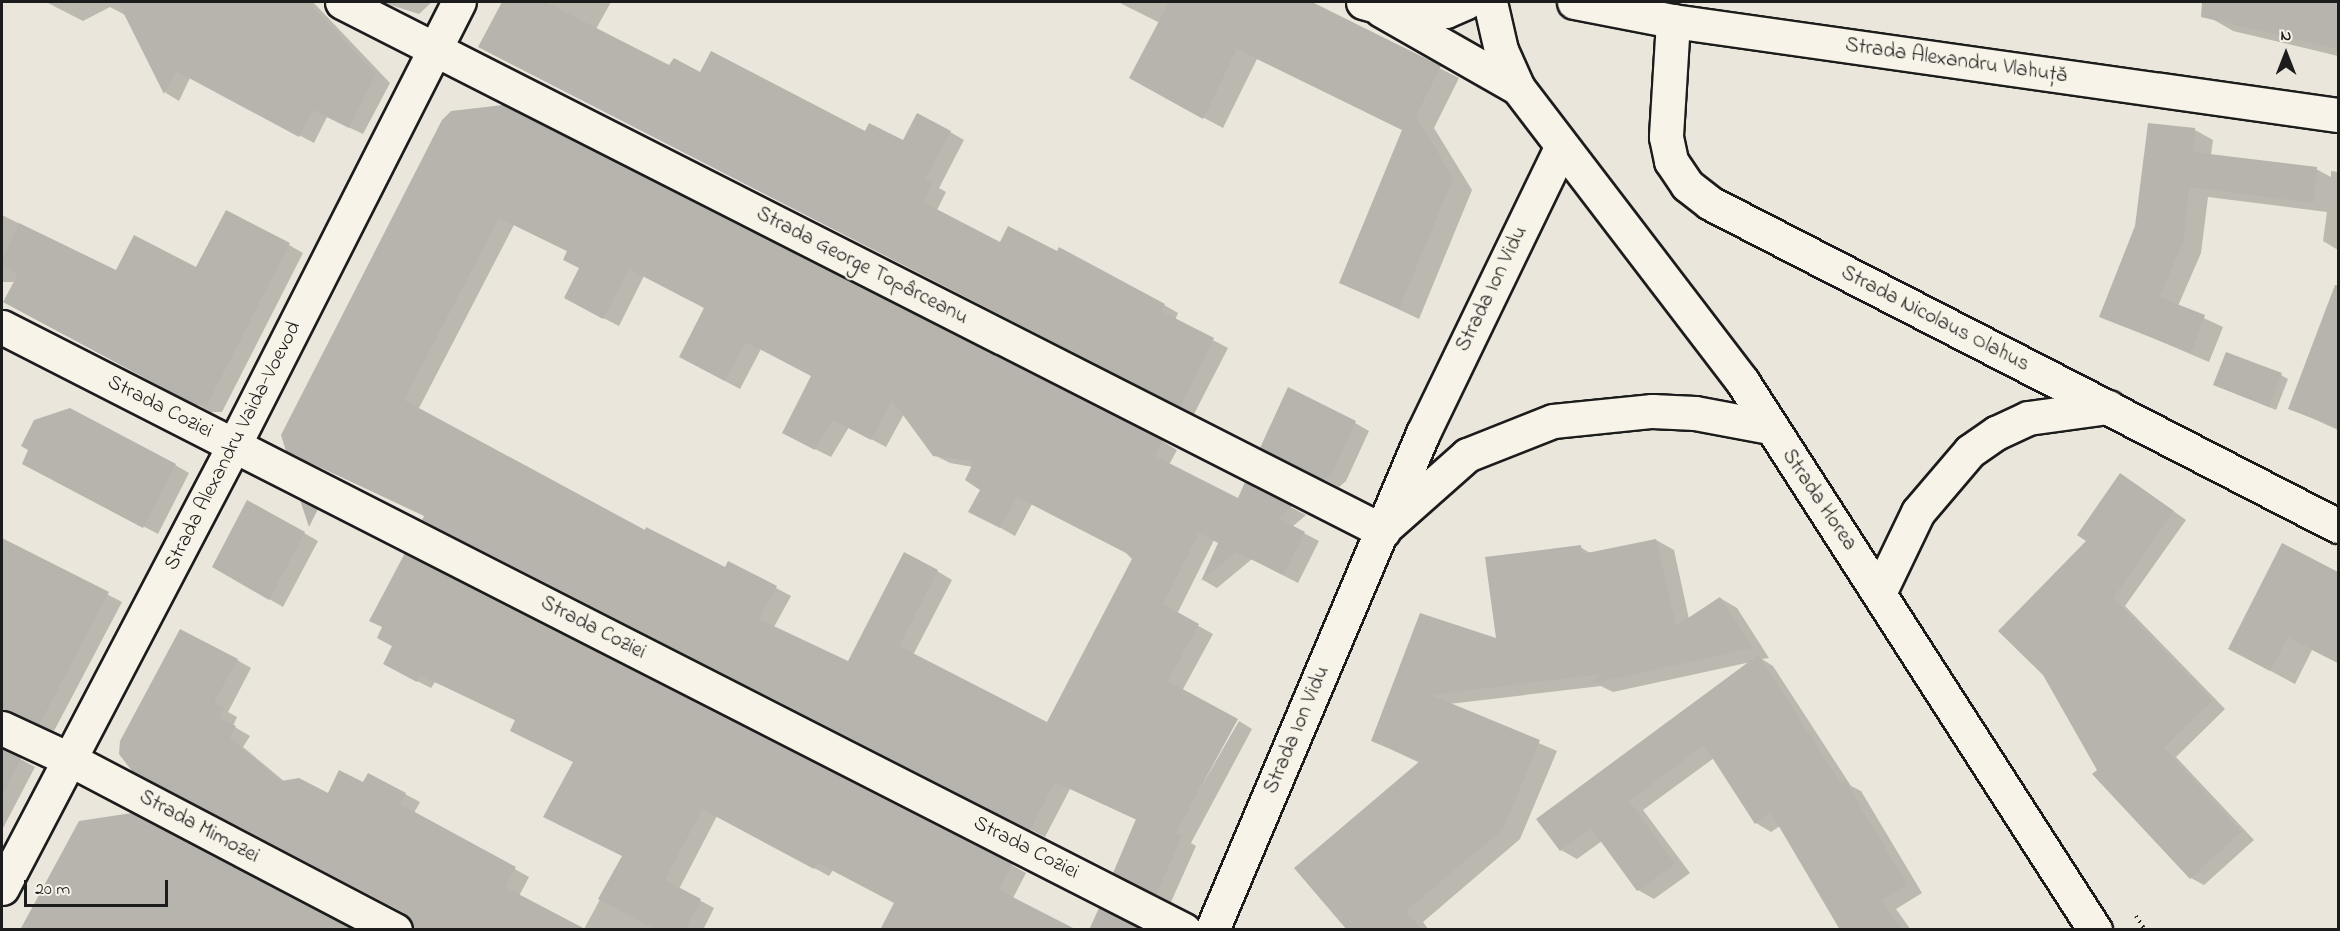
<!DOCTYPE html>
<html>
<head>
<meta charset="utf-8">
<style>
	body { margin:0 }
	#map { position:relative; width:2340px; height:931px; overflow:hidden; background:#eae6dc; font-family:"Indie Flower",sans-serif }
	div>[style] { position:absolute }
	.shadow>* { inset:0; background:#0003 }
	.building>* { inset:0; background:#b6b4ac }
	.path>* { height:4px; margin-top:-2px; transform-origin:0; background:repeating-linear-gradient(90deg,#1c1c1c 0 1.5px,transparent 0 6px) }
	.roads { filter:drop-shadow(2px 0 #1c1c1c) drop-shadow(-2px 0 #1c1c1c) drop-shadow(0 2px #1c1c1c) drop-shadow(0 -2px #1c1c1c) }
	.minor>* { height:33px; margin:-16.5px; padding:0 16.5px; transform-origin:16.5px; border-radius:16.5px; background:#f7f3e8 }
	.major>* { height:33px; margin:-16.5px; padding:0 16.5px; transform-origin:16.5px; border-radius:16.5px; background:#f7f3e8 }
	span { translate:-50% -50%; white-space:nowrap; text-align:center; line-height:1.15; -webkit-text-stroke:4.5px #f7f3e8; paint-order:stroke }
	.street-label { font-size:21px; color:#1c1c1c }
	.frame { position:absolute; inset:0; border:3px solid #1c1c1c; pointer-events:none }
	.north { position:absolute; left:2256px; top:24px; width:60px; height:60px; -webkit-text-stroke:4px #f7f3e8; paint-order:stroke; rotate:0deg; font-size:16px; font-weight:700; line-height:24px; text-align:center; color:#1c1c1c }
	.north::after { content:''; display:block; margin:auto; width:21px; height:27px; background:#1c1c1c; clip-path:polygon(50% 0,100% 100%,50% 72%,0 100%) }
	.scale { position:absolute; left:24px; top:880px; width:144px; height:27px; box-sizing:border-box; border:3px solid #1c1c1c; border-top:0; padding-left:8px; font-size:18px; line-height:21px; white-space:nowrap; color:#1c1c1c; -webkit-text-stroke:4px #f7f3e8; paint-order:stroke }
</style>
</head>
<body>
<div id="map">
	<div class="shadow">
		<div style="clip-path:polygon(46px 2px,313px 2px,390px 83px,363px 134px,327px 117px,314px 143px,190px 78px,179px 101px,166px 93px,127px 16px,110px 7px,83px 21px)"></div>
		<div style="clip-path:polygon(381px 2px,432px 2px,419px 14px)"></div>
		<div style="clip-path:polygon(503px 2px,611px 2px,596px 29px,670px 67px,701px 74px,866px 133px,904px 142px,950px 132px,964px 140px,939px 188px,946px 192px,937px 210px,1000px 244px,1164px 305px,1178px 313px,1175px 320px,1228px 348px,1194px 414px,480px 46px)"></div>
		<div style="clip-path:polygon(1118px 2px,1308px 2px,1459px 78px,1434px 128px,1472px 190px,1419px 319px,1341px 282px,1403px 130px,1257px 59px,1223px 128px,1150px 89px,1160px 23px)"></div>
		<div style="clip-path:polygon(2212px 2px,2338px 2px,2338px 56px,2233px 31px,2209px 17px)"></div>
		<div style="clip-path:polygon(evenodd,452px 112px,1162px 441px,1177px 450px,1169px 465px,1239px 500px,1246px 484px,1306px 515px,1292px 527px,1319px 541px,1298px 583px,1252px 559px,1217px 588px,1203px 580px,1219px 543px,1214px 540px,1177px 614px,1213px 634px,1182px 691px,1171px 839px,1239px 721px,1252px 729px,1191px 843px,1196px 846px,1171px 902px,1130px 881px,1137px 820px,1070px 789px,1045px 837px,439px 528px,426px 516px,302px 459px,452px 112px,514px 225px,569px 252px,580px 268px,580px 306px,619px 326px,644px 276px,706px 308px,695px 365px,740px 389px,761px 349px,813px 376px,799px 441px,831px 457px,849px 427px,886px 447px,904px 414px,934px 455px,950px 463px,973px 467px,981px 489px,985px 519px,1015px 536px,1032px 504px,1129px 554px,1133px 559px,1048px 724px,913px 655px,952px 580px,937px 571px,849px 663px,774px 627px,791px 596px,729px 563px,726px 569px,645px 532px,418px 410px,514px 225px)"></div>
		<div style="clip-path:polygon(2149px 124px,2195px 130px,2213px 140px,2211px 155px,2316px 169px,2331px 177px,2331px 171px,2338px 172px,2338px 250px,2323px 241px,2327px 212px,2208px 197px,2201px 253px,2178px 306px,2223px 327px,2209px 362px,2101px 316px,2136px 227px)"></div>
		<div style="clip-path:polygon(2px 215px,116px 272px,197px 269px,289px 245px,303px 253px,222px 412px,211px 412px,19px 310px,15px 282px,2px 282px)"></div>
		<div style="clip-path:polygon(2318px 334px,2338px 342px,2338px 430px,2290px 408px)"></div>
		<div style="clip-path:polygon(2281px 375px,2288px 379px,2276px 410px,2215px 385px)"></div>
		<div style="clip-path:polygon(1355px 423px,1369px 431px,1346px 481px,1339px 487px,1276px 455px)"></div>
		<div style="clip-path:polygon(175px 465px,189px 473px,158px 534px,38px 471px)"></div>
		<div style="clip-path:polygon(2134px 483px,2186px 520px,2125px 606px,2225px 709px,2176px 757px,2254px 840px,2204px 885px,2191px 878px,2099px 770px,2089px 541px)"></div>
		<div style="clip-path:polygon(304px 533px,318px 541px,283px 607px,214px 567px)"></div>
		<div style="clip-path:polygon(2px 540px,122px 602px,54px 731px,16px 717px,2px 726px)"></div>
		<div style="clip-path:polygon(1656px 540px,1674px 550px,1689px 619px,1720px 598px,1737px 608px,1769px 658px,1762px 659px,1773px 666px,1851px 786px,1861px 791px,1922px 893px,1896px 909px,1911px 930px,1842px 930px,1780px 826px,1771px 832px,1756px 823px,1714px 758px,1643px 810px,1690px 873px,1654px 899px,1638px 890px,1602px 841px,1577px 859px,1561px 850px,1751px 662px,1613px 692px,1601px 686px,1449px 704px,1557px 751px,1520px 839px,1423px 922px,1429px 930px,1349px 930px,1420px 763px,1373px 741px,1497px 640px,1580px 547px,1592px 554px)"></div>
		<div style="clip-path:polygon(2283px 546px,2338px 574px,2338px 663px,2312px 650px,2295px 684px,2254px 662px)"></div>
		<div style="clip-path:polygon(405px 555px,1012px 865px,1026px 873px,1013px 898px,896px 903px,833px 870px,829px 876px,717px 816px,679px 889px,714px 908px,703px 930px,415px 930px,406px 913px,148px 779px,237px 660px,251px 668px,228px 712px,237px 717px,233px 726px,250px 736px,243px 747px,285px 782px,328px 795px,363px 784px,369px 775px,420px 802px,414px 813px,529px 877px,519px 896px,584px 929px,623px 857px,574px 762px,517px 721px,435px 682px,431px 688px,399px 672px,393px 646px)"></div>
		<div style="clip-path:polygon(2px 749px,35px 767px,2px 830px)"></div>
	</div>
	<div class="building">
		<div style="clip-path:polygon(118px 2px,308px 2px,376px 74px,349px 128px,313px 110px,299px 137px,176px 71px,164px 94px)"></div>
		<div style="clip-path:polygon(502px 2px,545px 2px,669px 65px,674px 58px,700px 72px,711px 51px,865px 131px,869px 123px,903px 140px,917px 113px,951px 131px,925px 179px,933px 183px,923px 202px,1000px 242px,1008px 226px,1057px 251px,1059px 247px,1165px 304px,1161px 311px,1214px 338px,1180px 407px,478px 47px)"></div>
		<div style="clip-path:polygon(1169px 2px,1312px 2px,1441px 66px,1416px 116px,1453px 178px,1399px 309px,1339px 283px,1402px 130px,1237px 49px,1203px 119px,1129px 78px)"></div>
		<div style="clip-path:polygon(2202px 2px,2338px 2px,2338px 49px,2201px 17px)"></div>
		<div style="clip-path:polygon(evenodd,503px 105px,1163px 440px,1155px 456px,1238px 498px,1245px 482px,1292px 506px,1278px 518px,1305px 532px,1283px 575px,1236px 552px,1201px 581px,1218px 543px,1199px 533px,1163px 604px,1199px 624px,1168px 681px,1238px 719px,1176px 833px,1182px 836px,1156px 895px,1113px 873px,1136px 819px,1055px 782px,1030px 830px,422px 520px,424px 516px,286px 451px,281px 435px,442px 120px,451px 111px,503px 105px,499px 218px,567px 251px,563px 260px,579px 268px,564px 298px,603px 319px,629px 269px,704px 308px,679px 357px,725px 381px,746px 342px,811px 376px,782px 433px,815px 450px,833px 420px,871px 440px,892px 400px,933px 456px,974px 461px,965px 480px,980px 490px,968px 512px,1000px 528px,1017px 497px,1126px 553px,1132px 559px,1047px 722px,899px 646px,938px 570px,904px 552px,848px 661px,759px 619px,777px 586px,728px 561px,725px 567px,646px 527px,645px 530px,404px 400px,499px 218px)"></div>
		<div style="clip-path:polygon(2148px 123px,2195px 128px,2193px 152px,2317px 167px,2313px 203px,2189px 187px,2183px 243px,2159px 297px,2205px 315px,2191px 353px,2099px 317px,2135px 226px)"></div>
		<div style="clip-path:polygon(226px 210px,290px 243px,207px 405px,195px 405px,3px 302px,18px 274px,2px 264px,2px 260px,19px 223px,116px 270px,134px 235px,196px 267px)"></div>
		<div style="clip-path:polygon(2335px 285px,2338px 285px,2338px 428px,2288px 409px)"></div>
		<div style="clip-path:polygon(2226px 352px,2282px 373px,2269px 407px,2213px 385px)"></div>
		<div style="clip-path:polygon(1288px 387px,1356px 421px,1332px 473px,1324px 480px,1260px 448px)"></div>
		<div style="clip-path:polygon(70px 408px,176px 464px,143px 528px,22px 464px,28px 450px,21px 446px,34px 420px)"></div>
		<div style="clip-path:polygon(2120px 473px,2174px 511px,2113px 598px,2212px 701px,2164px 748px,2241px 832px,2190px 879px,2092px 774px,2097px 770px,2043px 675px,1998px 631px,2086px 541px,2077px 535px)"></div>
		<div style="clip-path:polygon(247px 500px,305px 532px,269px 600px,212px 567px)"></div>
		<div style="clip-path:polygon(300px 500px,318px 509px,309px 527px)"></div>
		<div style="clip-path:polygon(2px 538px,109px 592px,39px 725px,2px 709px)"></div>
		<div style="clip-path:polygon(1656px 539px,1676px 626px,1720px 597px,1753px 648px,1594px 683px,1593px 680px,1601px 674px,1431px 695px,1540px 740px,1503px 829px,1406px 911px,1422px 930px,1347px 930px,1294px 868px,1420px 761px,1371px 741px,1420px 613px,1496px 638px,1485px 557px,1581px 545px,1582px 554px)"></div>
		<div style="clip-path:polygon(2282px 543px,2338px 572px,2338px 663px,2288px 637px,2270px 671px,2228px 649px)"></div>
		<div style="clip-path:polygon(405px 553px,1012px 864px,999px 890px,1077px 930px,880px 930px,894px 903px,818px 863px,814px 869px,702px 809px,665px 880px,701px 899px,685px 930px,657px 930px,598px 899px,622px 856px,543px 817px,573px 762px,510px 731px,515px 720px,420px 675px,417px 682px,383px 664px,392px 646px,377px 638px,382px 627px,369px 621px)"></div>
		<div style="clip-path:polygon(180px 629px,238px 659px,214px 702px,224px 708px,219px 718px,236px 726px,230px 738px,281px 781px,299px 778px,328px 793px,339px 770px,363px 782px,368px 773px,406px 793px,400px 804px,516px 867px,505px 887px,587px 930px,414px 930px,404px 913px,132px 771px,119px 754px,120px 741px)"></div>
		<div style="clip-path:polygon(1758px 655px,1841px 783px,1845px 781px,1907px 884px,1881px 900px,1903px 930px,1840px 930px,1771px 813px,1755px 824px,1704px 745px,1629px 801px,1675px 864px,1637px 891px,1591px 828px,1560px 851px,1536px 819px)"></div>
		<div style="clip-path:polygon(2px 748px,21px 758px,2px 796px)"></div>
		<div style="clip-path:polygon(132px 813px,354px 930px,20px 930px,79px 821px)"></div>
		<div style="clip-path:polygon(1099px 908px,1141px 929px,1141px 930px,1089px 930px)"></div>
	</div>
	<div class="path">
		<div style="left:2136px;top:916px;width:17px;rotate:57deg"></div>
	</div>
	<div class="roads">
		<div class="minor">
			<div style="left:342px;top:2px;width:1168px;rotate:26.94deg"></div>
			<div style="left:1490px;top:2px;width:49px;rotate:77.1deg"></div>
			<div style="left:1501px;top:50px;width:42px;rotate:65.9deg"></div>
			<div style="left:1518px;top:88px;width:369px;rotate:52.6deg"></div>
			<div style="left:1742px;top:381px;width:653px;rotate:57.26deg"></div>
			<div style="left:1574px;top:2px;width:101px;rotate:10.9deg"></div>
			<div style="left:1673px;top:21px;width:672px;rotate:8.05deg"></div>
			<div style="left:1381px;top:10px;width:158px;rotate:29.7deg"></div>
			<div style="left:1673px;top:21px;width:116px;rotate:93.5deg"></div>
			<div style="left:1666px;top:137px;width:25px;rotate:78deg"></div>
			<div style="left:1671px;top:161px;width:29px;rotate:56deg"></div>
			<div style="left:1687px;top:185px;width:29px;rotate:38deg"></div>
			<div style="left:1710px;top:203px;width:706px;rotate:27.22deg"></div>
			<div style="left:2px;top:327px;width:1327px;rotate:27.03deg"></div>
			<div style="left:1388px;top:525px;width:106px;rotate:-41.5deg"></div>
			<div style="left:1467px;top:455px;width:92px;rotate:-21.6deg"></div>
			<div style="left:1553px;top:421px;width:100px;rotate:-5.8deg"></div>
			<div style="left:1652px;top:411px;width:43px;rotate:2.7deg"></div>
			<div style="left:1695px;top:413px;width:76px;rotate:10.6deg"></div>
			<div style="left:1880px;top:591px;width:88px;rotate:-64.3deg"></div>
			<div style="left:1918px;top:512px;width:80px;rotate:-49.6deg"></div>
			<div style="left:1970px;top:451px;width:32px;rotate:-35deg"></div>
			<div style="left:1996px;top:433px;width:35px;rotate:-25deg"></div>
			<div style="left:2028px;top:418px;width:81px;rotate:-7.8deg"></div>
			<div style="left:2px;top:728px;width:76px;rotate:24.9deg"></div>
			<div style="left:71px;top:760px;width:366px;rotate:27.7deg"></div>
			<div style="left:2px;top:888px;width:500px;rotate:-62.36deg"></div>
			<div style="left:234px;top:445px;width:497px;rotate:-63.1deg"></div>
			<div style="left:1212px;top:930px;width:540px;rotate:-67deg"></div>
			<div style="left:1423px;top:433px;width:318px;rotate:-64.2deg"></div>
		</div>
		<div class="major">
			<div style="left:1363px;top:2px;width:41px;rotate:15.8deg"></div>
			<div style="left:1402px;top:13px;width:24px;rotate:2deg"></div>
			<div style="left:1426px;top:14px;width:20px;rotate:-9deg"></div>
			<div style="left:1446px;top:11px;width:22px;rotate:-24deg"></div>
		</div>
	</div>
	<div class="street-label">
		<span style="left:1956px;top:61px;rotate:8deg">Strada Alexandru Vlahuță</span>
		<span style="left:862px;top:266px;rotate:27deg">Strada George Topârceanu</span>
		<span style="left:1492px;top:289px;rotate:-64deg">Strada Ion Vidu</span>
		<span style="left:1935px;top:319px;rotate:27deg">Strada Nicolaus Olahus</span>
		<span style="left:160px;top:407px;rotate:27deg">Strada Coziei</span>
		<span style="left:233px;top:446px;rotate:-63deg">Strada Alexandru Vaida-Voevod</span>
		<span style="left:1819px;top:500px;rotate:56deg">Strada Horea</span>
		<span style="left:593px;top:628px;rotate:27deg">Strada Coziei</span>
		<span style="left:1297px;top:730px;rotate:-67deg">Strada Ion Vidu</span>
		<span style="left:199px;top:827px;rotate:28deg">Strada Mimozei</span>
		<span style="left:1026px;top:848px;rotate:27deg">Strada Coziei</span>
	</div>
	<div class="frame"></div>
	<div class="north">N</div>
	<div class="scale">20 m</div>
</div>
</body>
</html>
